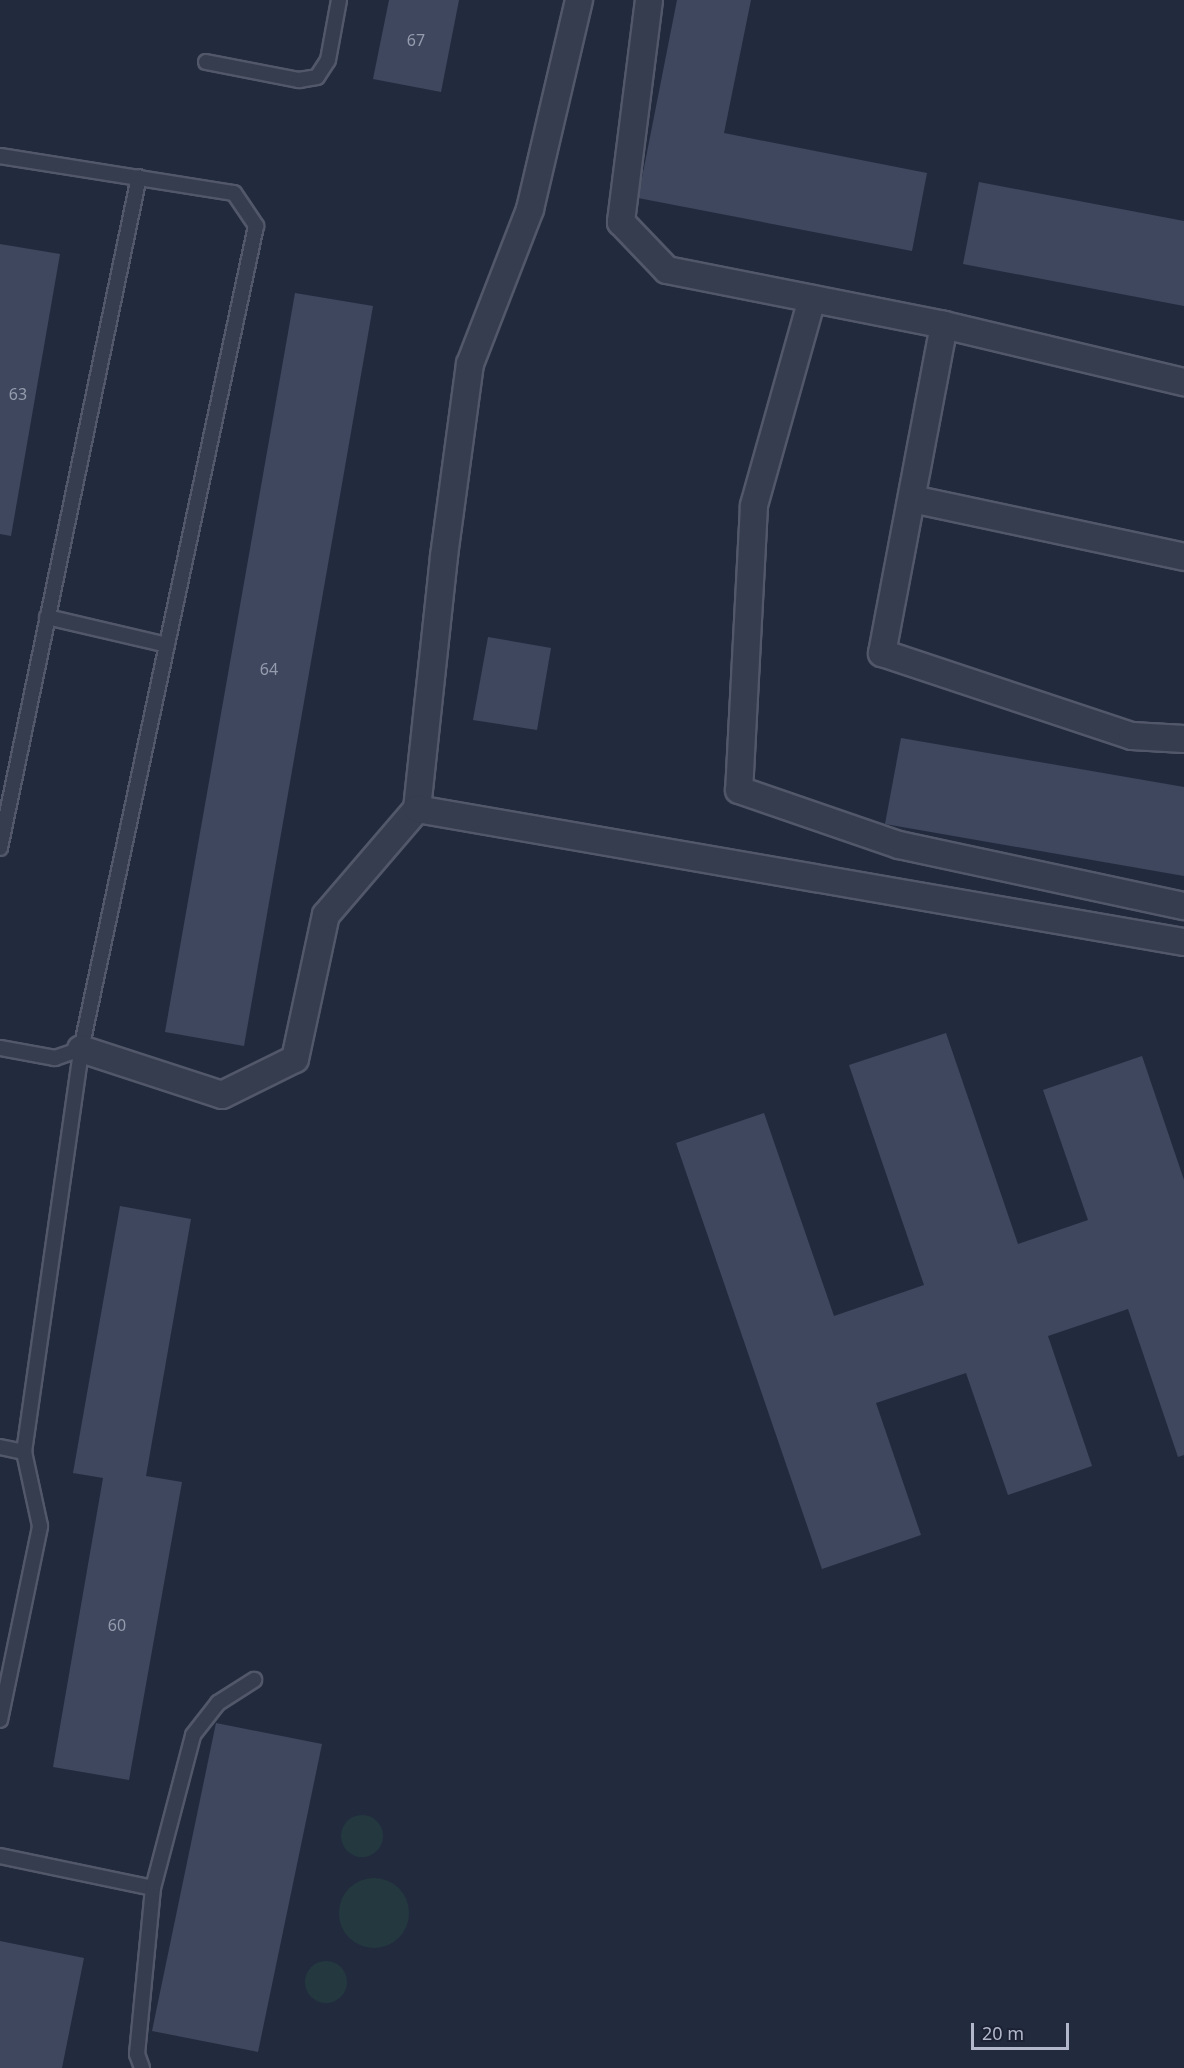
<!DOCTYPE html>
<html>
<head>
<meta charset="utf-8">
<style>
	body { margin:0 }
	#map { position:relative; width:1184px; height:2068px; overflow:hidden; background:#222b3e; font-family:"Noto Sans",sans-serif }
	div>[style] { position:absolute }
	.green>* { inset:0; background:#24393f }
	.round { border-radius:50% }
	.building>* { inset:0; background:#3e475e }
	.roads { filter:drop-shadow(2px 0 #525869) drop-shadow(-2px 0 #525869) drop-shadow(0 2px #525869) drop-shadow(0 -2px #525869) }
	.service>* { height:14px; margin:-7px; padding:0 7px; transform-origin:7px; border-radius:7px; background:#363d4e }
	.minor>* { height:26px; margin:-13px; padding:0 13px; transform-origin:13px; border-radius:13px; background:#363d4e }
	span { translate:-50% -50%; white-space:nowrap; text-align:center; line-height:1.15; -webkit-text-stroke:6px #1c2233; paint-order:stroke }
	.number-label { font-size:16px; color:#959cae }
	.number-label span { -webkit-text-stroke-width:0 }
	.scale { position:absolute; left:971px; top:2023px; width:98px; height:27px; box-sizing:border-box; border:3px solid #b2b8c9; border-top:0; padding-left:8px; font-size:18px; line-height:21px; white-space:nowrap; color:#b2b8c9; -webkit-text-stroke:4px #1c2233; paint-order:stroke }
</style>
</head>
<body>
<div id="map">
	<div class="green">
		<div class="round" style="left:341px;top:1815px;width:42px;height:42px"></div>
		<div class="round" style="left:339px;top:1878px;width:70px;height:70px"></div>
		<div class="round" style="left:305px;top:1961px;width:42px;height:42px"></div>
	</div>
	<div class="building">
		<div style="clip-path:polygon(389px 0,459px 0,441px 92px,373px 79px)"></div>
		<div style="clip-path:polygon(677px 0,751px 0,724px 133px,927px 173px,912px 251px,638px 198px)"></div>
		<div style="clip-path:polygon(979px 182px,1184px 221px,1184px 306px,963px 264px)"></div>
		<div style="clip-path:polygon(0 244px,60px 254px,11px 536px,0 534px)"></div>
		<div style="clip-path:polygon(295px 293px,373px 306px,244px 1046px,165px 1032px)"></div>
		<div style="clip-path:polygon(488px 637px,551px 648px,537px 730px,473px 720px)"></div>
		<div style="clip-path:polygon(901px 738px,1184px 787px,1184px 876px,885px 824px)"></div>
		<div style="clip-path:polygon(946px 1033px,1018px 1244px,1088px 1220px,1043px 1090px,1142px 1056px,1184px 1180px,1184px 1455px,1178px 1457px,1128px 1309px,1048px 1336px,1092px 1466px,1008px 1495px,966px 1373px,876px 1403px,921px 1535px,822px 1569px,676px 1143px,764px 1113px,834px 1316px,924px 1285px,849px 1065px)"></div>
		<div style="clip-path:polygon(120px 1206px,191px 1219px,146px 1476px,182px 1482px,129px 1780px,53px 1767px,103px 1478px,73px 1473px)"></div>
		<div style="clip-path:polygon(216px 1723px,322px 1744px,258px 2052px,152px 2031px)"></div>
		<div style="clip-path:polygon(0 1941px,84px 1958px,62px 2068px,0 2068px)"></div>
	</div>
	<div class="roads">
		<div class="service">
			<div style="left:206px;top:62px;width:95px;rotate:11deg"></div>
			<div style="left:299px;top:80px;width:18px;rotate:-9deg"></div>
			<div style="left:317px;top:77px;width:20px;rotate:-57deg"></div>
			<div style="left:328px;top:60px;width:61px;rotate:-79.6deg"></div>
			<div style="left:0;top:156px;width:237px;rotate:9deg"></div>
			<div style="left:234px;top:193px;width:40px;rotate:56deg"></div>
			<div style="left:256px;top:226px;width:841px;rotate:102deg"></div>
			<div style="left:81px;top:1049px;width:28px;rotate:161deg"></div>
			<div style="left:55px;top:1058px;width:56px;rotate:-169.7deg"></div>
			<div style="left:47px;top:617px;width:123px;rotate:13.1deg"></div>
			<div style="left:0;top:848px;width:685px;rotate:-78.3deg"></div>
			<div style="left:0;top:1447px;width:25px;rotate:12deg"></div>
			<div style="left:0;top:1720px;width:198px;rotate:-78.3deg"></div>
			<div style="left:40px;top:1526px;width:76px;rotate:-102.2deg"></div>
			<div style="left:24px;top:1452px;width:407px;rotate:-81.9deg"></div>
			<div style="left:0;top:1856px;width:156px;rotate:11.8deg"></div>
			<div style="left:153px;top:1888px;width:167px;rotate:95.5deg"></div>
			<div style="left:137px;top:2054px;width:15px;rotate:70deg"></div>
			<div style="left:153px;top:1888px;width:158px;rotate:-75.3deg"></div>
			<div style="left:193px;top:1735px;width:41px;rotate:-52deg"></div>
			<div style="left:218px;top:1703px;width:43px;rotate:-32.6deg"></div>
		</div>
		<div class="minor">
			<div style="left:649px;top:0;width:224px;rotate:97.2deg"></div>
			<div style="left:621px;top:222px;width:66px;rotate:46.2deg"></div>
			<div style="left:667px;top:270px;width:282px;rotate:11.2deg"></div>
			<div style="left:944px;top:325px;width:247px;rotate:13.4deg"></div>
			<div style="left:812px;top:299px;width:215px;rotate:105.7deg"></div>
			<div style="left:754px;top:506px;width:284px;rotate:93deg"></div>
			<div style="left:739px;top:790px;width:169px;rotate:19deg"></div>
			<div style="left:899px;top:845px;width:291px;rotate:12.1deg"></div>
			<div style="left:944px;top:325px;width:334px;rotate:100.7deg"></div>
			<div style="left:882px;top:653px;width:263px;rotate:18.4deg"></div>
			<div style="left:1132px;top:736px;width:52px;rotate:3.3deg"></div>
			<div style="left:912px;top:499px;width:278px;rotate:12deg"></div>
			<div style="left:417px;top:809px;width:254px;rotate:-83.9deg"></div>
			<div style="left:444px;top:556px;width:194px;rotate:-82.3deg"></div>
			<div style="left:470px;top:364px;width:166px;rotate:-68.8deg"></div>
			<div style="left:530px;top:209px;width:215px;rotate:-76.8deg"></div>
			<div style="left:81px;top:1049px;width:148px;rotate:18.1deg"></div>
			<div style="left:222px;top:1095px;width:81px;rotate:-26.3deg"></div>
			<div style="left:295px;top:1059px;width:147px;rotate:-77.9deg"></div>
			<div style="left:326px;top:915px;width:140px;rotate:-49.4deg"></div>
			<div style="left:417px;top:809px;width:778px;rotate:9.84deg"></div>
		</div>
	</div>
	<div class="number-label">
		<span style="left:416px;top:40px">67</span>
		<span style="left:18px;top:394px">63</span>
		<span style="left:269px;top:669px">64</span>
		<span style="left:117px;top:1625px">60</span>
	</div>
	<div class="scale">20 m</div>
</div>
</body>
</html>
